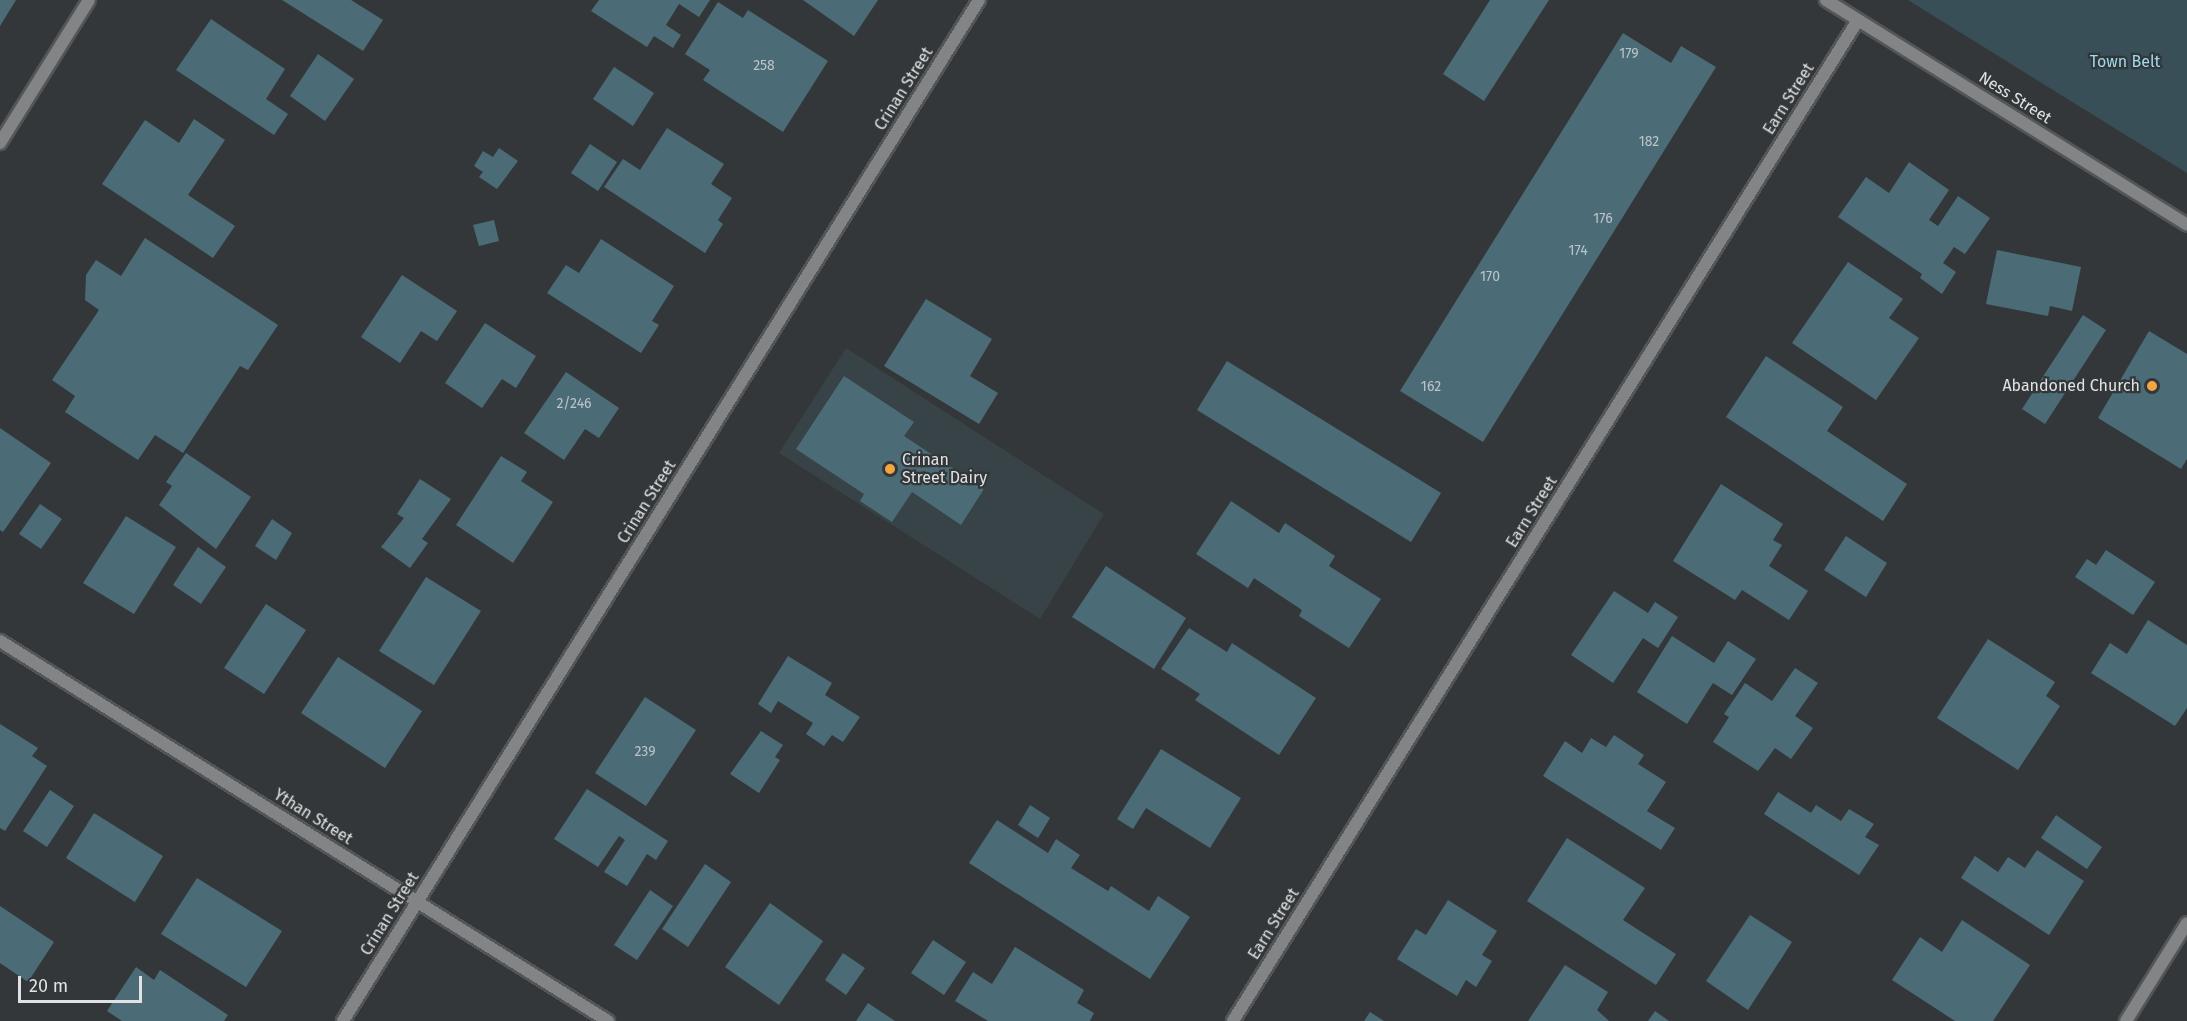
<!DOCTYPE html>
<html>
<head>
<meta charset="utf-8">
<style>
	body { margin:0 }
	#map { position:relative; width:2187px; height:1021px; overflow:hidden; background:#333739; font-family:"Fira Sans",sans-serif }
	div>[style] { position:absolute }
	.built>* { inset:0; background:#374346 }
	.green>* { inset:0; background:#384f57 }
	.building>* { inset:0; background:#4b6c77 }
	.roads { filter:drop-shadow(2px 0 #525658) drop-shadow(-2px 0 #525658) drop-shadow(0 2px #525658) drop-shadow(0 -2px #525658) }
	.minor>* { height:12px; margin:-6px; padding:0 6px; transform-origin:6px; border-radius:6px; background:#828485 }
	.dots>* { width:16px; height:16px; translate:-50% -50%; box-sizing:border-box; border:3px solid #333739; border-radius:50% }
	span { translate:-50% -50%; white-space:nowrap; text-align:center; line-height:1.15; -webkit-text-stroke:4.5px #333739; paint-order:stroke }
	.number-label { font-size:14px; color:#bbc4c8 }
	.number-label span { -webkit-text-stroke-width:0 }
	.park-label { font-size:16px; color:#9bdbf0 }
	.street-label { font-size:16px; color:#e0e2e3 }
	.poi-label { font-size:16px; color:#e0e2e3 }
	.right { translate:-100% -50%; text-align:right }
	.left { translate:0 -50%; text-align:left }
	.scale { position:absolute; left:18px; top:976px; width:124px; height:27px; box-sizing:border-box; border:3px solid #e0e2e3; border-top:0; padding-left:8px; font-size:18px; line-height:21px; white-space:nowrap; color:#e0e2e3; -webkit-text-stroke:4px #333739; paint-order:stroke }
</style>
</head>
<body>
<div id="map">
	<div class="built">
		<div style="clip-path:polygon(846px 348px,1104px 514px,1040px 619px,779px 453px)"></div>
	</div>
	<div class="green">
		<div style="clip-path:polygon(1908px 0,2187px 0,2187px 173px)"></div>
	</div>
	<div class="building">
		<div style="clip-path:polygon(0 0,16px 0,0 26px)"></div>
		<div style="clip-path:polygon(282px 0,351px 0,383px 20px,363px 51px)"></div>
		<div style="clip-path:polygon(599px 0,710px 0,699px 17px,679px 4px,666px 25px,681px 35px,673px 48px,654px 36px,647px 47px,591px 11px)"></div>
		<div style="clip-path:polygon(803px 0,878px 0,854px 36px)"></div>
		<div style="clip-path:polygon(1490px 0,1549px 0,1484px 101px,1443px 74px)"></div>
		<div style="clip-path:polygon(718px 2px,743px 18px,748px 10px,828px 61px,783px 132px,703px 80px,710px 70px,685px 54px)"></div>
		<div style="clip-path:polygon(211px 19px,285px 69px,266px 99px,288px 114px,274px 135px,176px 70px)"></div>
		<div style="clip-path:polygon(1623px 33px,1671px 63px,1681px 46px,1716px 67px,1483px 442px,1400px 391px)"></div>
		<div style="clip-path:polygon(318px 54px,354px 79px,325px 121px,290px 96px)"></div>
		<div style="clip-path:polygon(614px 67px,654px 93px,633px 126px,593px 99px)"></div>
		<div style="clip-path:polygon(194px 119px,225px 140px,188px 195px,235px 226px,213px 258px,102px 184px,145px 120px,179px 143px)"></div>
		<div style="clip-path:polygon(667px 128px,724px 164px,711px 184px,732px 198px,718px 220px,723px 224px,705px 253px,604px 187px,623px 159px,640px 170px)"></div>
		<div style="clip-path:polygon(590px 144px,617px 162px,598px 191px,571px 173px)"></div>
		<div style="clip-path:polygon(499px 148px,518px 161px,497px 189px,479px 177px,483px 172px,474px 166px,483px 151px,493px 157px)"></div>
		<div style="clip-path:polygon(1909px 162px,1949px 190px,1929px 220px,1938px 226px,1958px 196px,1990px 218px,1965px 254px,1954px 247px,1943px 263px,1956px 272px,1942px 294px,1920px 278px,1922px 274px,1838px 217px,1866px 177px,1889px 193px)"></div>
		<div style="clip-path:polygon(494px 220px,499px 241px,479px 246px,473px 225px)"></div>
		<div style="clip-path:polygon(145px 238px,278px 325px,248px 370px,240px 366px,183px 453px,155px 435px,138px 460px,65px 412px,75px 396px,52px 380px,99px 310px,85px 300px,86px 275px,96px 260px,121px 276px)"></div>
		<div style="clip-path:polygon(601px 239px,674px 286px,652px 321px,659px 325px,641px 353px,547px 293px,566px 265px,579px 273px)"></div>
		<div style="clip-path:polygon(1997px 250px,2081px 267px,2072px 311px,2050px 306px,2048px 316px,1986px 304px)"></div>
		<div style="clip-path:polygon(1848px 262px,1903px 299px,1889px 318px,1919px 338px,1876px 400px,1792px 343px)"></div>
		<div style="clip-path:polygon(402px 275px,457px 311px,437px 341px,421px 331px,400px 363px,361px 337px)"></div>
		<div style="clip-path:polygon(926px 299px,992px 339px,970px 376px,998px 393px,979px 424px,884px 366px)"></div>
		<div style="clip-path:polygon(2083px 315px,2106px 330px,2045px 424px,2022px 409px)"></div>
		<div style="clip-path:polygon(485px 323px,536px 356px,516px 388px,502px 379px,482px 408px,445px 383px)"></div>
		<div style="clip-path:polygon(2149px 331px,2187px 354px,2187px 459px,2181px 469px,2098px 418px)"></div>
		<div style="clip-path:polygon(1766px 356px,1843px 407px,1827px 431px,1907px 484px,1883px 521px,1726px 417px)"></div>
		<div style="clip-path:polygon(1227px 361px,1441px 493px,1411px 542px,1197px 410px)"></div>
		<div style="clip-path:polygon(566px 372px,619px 408px,599px 438px,585px 429px,564px 460px,524px 433px)"></div>
		<div style="clip-path:polygon(844px 376px,914px 422px,904px 436px,984px 489px,961px 525px,912px 492px,892px 522px,860px 501px,864px 494px,796px 449px)"></div>
		<div style="clip-path:polygon(0 428px,51px 463px,3px 532px,0 530px)"></div>
		<div style="clip-path:polygon(186px 453px,251px 497px,216px 549px,159px 505px,172px 486px,166px 482px)"></div>
		<div style="clip-path:polygon(501px 456px,527px 472px,521px 481px,553px 502px,513px 563px,456px 525px)"></div>
		<div style="clip-path:polygon(420px 479px,451px 499px,422px 539px,428px 543px,410px 568px,381px 547px,404px 518px,397px 514px)"></div>
		<div style="clip-path:polygon(1721px 484px,1783px 524px,1773px 540px,1782px 545px,1769px 566px,1808px 591px,1789px 620px,1742px 590px,1735px 600px,1673px 561px)"></div>
		<div style="clip-path:polygon(1231px 501px,1279px 533px,1285px 523px,1335px 556px,1329px 566px,1381px 599px,1349px 648px,1299px 616px,1302px 610px,1254px 578px,1248px 588px,1196px 554px)"></div>
		<div style="clip-path:polygon(40px 504px,62px 519px,41px 549px,19px 534px)"></div>
		<div style="clip-path:polygon(126px 516px,176px 547px,134px 614px,83px 583px)"></div>
		<div style="clip-path:polygon(272px 519px,292px 533px,276px 560px,255px 546px)"></div>
		<div style="clip-path:polygon(1846px 536px,1887px 563px,1866px 597px,1824px 570px)"></div>
		<div style="clip-path:polygon(198px 547px,226px 567px,201px 604px,173px 585px)"></div>
		<div style="clip-path:polygon(2106px 550px,2155px 582px,2133px 615px,2075px 577px,2087px 559px,2096px 565px)"></div>
		<div style="clip-path:polygon(1106px 566px,1186px 618px,1154px 669px,1072px 617px)"></div>
		<div style="clip-path:polygon(426px 577px,481px 611px,434px 685px,379px 651px)"></div>
		<div style="clip-path:polygon(1614px 591px,1648px 613px,1655px 602px,1678px 617px,1658px 648px,1643px 638px,1613px 683px,1571px 655px)"></div>
		<div style="clip-path:polygon(266px 604px,306px 630px,264px 694px,224px 668px)"></div>
		<div style="clip-path:polygon(2148px 620px,2187px 645px,2187px 708px,2175px 726px,2091px 673px,2110px 643px,2127px 654px)"></div>
		<div style="clip-path:polygon(1189px 628px,1227px 652px,1232px 643px,1316px 698px,1279px 755px,1195px 700px,1200px 694px,1161px 669px)"></div>
		<div style="clip-path:polygon(1672px 636px,1714px 663px,1728px 641px,1756px 659px,1732px 695px,1713px 683px,1687px 724px,1637px 692px)"></div>
		<div style="clip-path:polygon(1988px 639px,2055px 682px,2046px 696px,2060px 706px,2018px 770px,1937px 718px)"></div>
		<div style="clip-path:polygon(788px 656px,832px 683px,825px 695px,860px 717px,843px 742px,832px 735px,824px 746px,806px 734px,813px 723px,778px 701px,771px 713px,758px 704px)"></div>
		<div style="clip-path:polygon(338px 657px,422px 711px,385px 768px,301px 713px)"></div>
		<div style="clip-path:polygon(1795px 668px,1818px 683px,1795px 716px,1813px 728px,1791px 759px,1775px 748px,1758px 771px,1713px 742px,1729px 717px,1724px 714px,1745px 683px,1772px 701px)"></div>
		<div style="clip-path:polygon(645px 697px,696px 730px,646px 806px,595px 773px)"></div>
		<div style="clip-path:polygon(0 724px,38px 748px,32px 756px,47px 766px,5px 831px,0 828px)"></div>
		<div style="clip-path:polygon(761px 731px,783px 745px,775px 757px,780px 760px,759px 793px,730px 774px)"></div>
		<div style="clip-path:polygon(1614px 735px,1644px 755px,1638px 764px,1666px 782px,1647px 811px,1675px 828px,1661px 850px,1543px 776px,1565px 741px,1582px 753px,1591px 738px,1606px 747px)"></div>
		<div style="clip-path:polygon(1161px 749px,1241px 798px,1210px 848px,1146px 808px,1133px 829px,1117px 819px)"></div>
		<div style="clip-path:polygon(587px 789px,668px 841px,656px 860px,647px 854px,627px 886px,604px 872px,625px 840px,619px 836px,598px 867px,554px 839px)"></div>
		<div style="clip-path:polygon(50px 790px,74px 806px,47px 847px,23px 831px)"></div>
		<div style="clip-path:polygon(1778px 792px,1811px 813px,1816px 805px,1841px 821px,1849px 809px,1874px 824px,1865px 837px,1879px 845px,1859px 875px,1764px 814px)"></div>
		<div style="clip-path:polygon(1030px 805px,1050px 818px,1038px 838px,1018px 825px)"></div>
		<div style="clip-path:polygon(94px 813px,163px 856px,135px 902px,66px 858px)"></div>
		<div style="clip-path:polygon(2056px 815px,2102px 847px,2087px 869px,2041px 838px)"></div>
		<div style="clip-path:polygon(997px 820px,1048px 853px,1056px 839px,1080px 855px,1071px 868px,1108px 891px,1111px 886px,1149px 911px,1158px 896px,1190px 917px,1150px 979px,969px 863px)"></div>
		<div style="clip-path:polygon(1567px 838px,1645px 888px,1623px 920px,1676px 954px,1656px 985px,1527px 901px)"></div>
		<div style="clip-path:polygon(2037px 850px,2084px 881px,2049px 935px,1961px 878px,1975px 856px,1998px 872px,2008px 857px,2025px 868px)"></div>
		<div style="clip-path:polygon(705px 864px,731px 882px,688px 947px,662px 929px)"></div>
		<div style="clip-path:polygon(197px 878px,282px 931px,246px 987px,161px 934px)"></div>
		<div style="clip-path:polygon(650px 890px,673px 906px,637px 960px,614px 945px)"></div>
		<div style="clip-path:polygon(1448px 900px,1497px 931px,1482px 955px,1492px 961px,1476px 987px,1466px 980px,1457px 996px,1397px 959px,1416px 929px,1426px 935px)"></div>
		<div style="clip-path:polygon(770px 903px,823px 941px,779px 1005px,725px 967px)"></div>
		<div style="clip-path:polygon(0 906px,54px 942px,28px 982px,0 963px)"></div>
		<div style="clip-path:polygon(1750px 915px,1792px 942px,1748px 1010px,1706px 981px)"></div>
		<div style="clip-path:polygon(1962px 920px,2030px 965px,1993px 1021px,1955px 1021px,1892px 980px,1920px 937px,1942px 952px)"></div>
		<div style="clip-path:polygon(933px 940px,966px 962px,944px 995px,911px 973px)"></div>
		<div style="clip-path:polygon(1015px 947px,1084px 990px,1077px 1003px,1094px 1013px,1090px 1021px,988px 1021px,955px 1001px,973px 972px,992px 984px)"></div>
		<div style="clip-path:polygon(843px 953px,865px 968px,846px 995px,825px 980px)"></div>
		<div style="clip-path:polygon(1565px 965px,1608px 992px,1597px 1010px,1609px 1021px,1528px 1021px)"></div>
		<div style="clip-path:polygon(136px 967px,154px 980px,160px 970px,228px 1015px,224px 1021px,122px 1021px,107px 1011px)"></div>
		<div style="clip-path:polygon(868px 1003px,895px 1021px,856px 1021px)"></div>
		<div style="clip-path:polygon(1655px 1011px,1669px 1021px,1648px 1021px)"></div>
		<div style="clip-path:polygon(1370px 1012px,1384px 1021px,1364px 1021px)"></div>
	</div>
	<div class="roads">
		<div class="minor">
			<div style="left:1826px;top:0;width:425px;rotate:31.9deg"></div>
			<div style="left:0;top:143px;width:168px;rotate:-58.1deg"></div>
			<div style="left:0;top:641px;width:717px;rotate:32.01deg"></div>
			<div style="left:343px;top:1021px;width:1203px;rotate:-58.08deg"></div>
			<div style="left:1233px;top:1021px;width:1180px;rotate:-58.02deg"></div>
			<div style="left:2126px;top:1021px;width:115px;rotate:-58.1deg"></div>
		</div>
	</div>
	<div class="dots">
		<div style="left:2152px;top:386px;background:#f2a541"></div>
		<div style="left:890px;top:469px;background:#f2a541"></div>
	</div>
	<div class="number-label">
		<span style="left:1629px;top:54px">179</span>
		<span style="left:764px;top:66px">258</span>
		<span style="left:1649px;top:142px">182</span>
		<span style="left:1603px;top:219px">176</span>
		<span style="left:1578px;top:251px">174</span>
		<span style="left:1490px;top:277px">170</span>
		<span style="left:1431px;top:387px">162</span>
		<span style="left:574px;top:404px">2/246</span>
		<span style="left:645px;top:752px">239</span>
	</div>
	<div class="park-label">
		<span style="left:2125px;top:62px">Town Belt</span>
	</div>
	<div class="street-label">
		<span style="left:904px;top:89px;rotate:-58deg">Crinan Street</span>
		<span style="left:2015px;top:98px;rotate:32deg">Ness Street</span>
		<span style="left:1789px;top:99px;rotate:-58deg">Earn Street</span>
		<span style="left:647px;top:502px;rotate:-58deg">Crinan Street</span>
		<span style="left:1532px;top:512px;rotate:-58deg">Earn Street</span>
		<span style="left:313px;top:817px;rotate:32deg">Ythan Street</span>
		<span style="left:390px;top:914px;rotate:-58deg">Crinan Street</span>
		<span style="left:1274px;top:924px;rotate:-58deg">Earn Street</span>
	</div>
	<div class="poi-label">
		<span class="right" style="left:2140px;top:386px">Abandoned Church</span>
		<span class="left" style="left:902px;top:469px">Crinan<br>Street Dairy</span>
	</div>
	<div class="scale">20 m</div>
</div>
</body>
</html>
